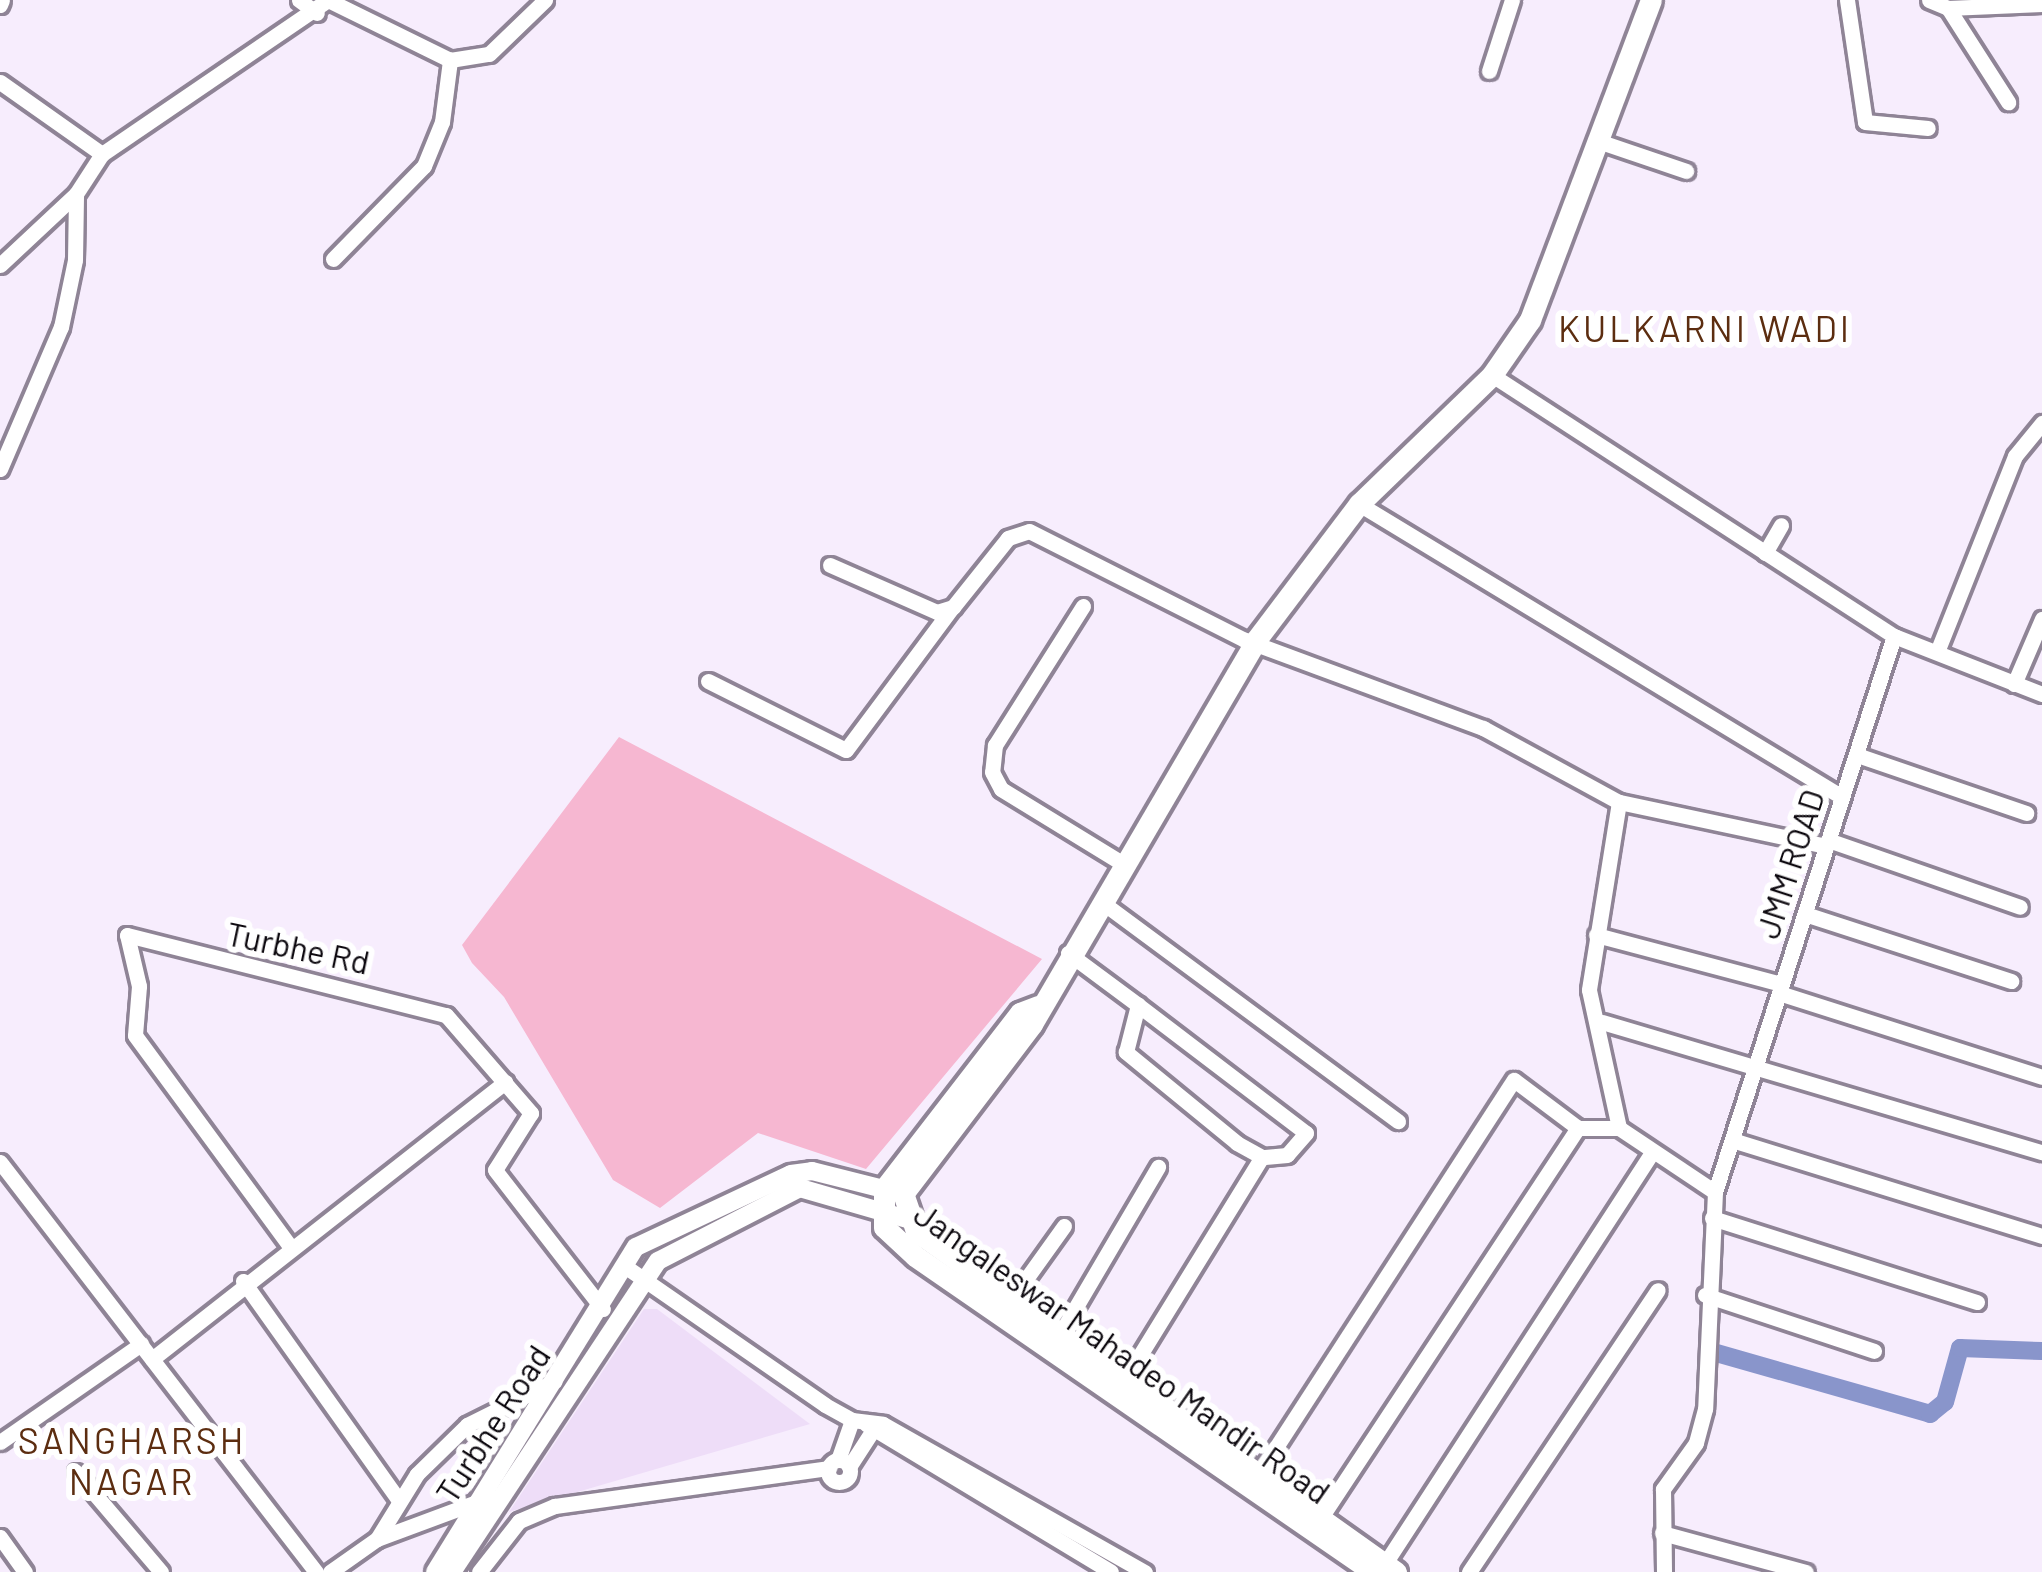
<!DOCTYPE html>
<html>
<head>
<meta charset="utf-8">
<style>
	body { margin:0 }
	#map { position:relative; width:2042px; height:1572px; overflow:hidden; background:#f7edfd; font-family:Barlow,sans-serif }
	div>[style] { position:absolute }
	.built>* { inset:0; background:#eeddf8 }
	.green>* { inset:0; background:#f6b7d1 }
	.canal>* { height:18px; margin:-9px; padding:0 9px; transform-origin:9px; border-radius:9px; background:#8995cb }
	.roads { filter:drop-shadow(3px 0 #8f8496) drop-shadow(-3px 0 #8f8496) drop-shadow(0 3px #8f8496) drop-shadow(0 -3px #8f8496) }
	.minor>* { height:15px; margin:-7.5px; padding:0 7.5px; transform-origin:7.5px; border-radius:7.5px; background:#fff }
	.minor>.ring { margin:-7.5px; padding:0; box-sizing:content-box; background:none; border:15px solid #fff; border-radius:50% }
	.tertiary>* { height:18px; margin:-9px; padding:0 9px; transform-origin:9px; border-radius:9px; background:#fff }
	.secondary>* { height:21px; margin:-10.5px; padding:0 10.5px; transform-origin:10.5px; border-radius:10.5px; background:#fff }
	span { translate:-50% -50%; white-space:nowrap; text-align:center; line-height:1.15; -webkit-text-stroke:12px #fff; paint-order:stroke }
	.street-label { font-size:33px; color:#0e0a10 }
	.neighbourhood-label { font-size:36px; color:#5c2d10; letter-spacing:3px }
</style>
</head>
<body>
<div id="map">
	<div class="built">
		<div style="clip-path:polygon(644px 1309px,657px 1309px,810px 1424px,509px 1512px)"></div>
	</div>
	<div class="green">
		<div style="clip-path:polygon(619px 737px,1042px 959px,866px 1169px,758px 1133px,660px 1208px,613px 1180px,504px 997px,472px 963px,462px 945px)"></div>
	</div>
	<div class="canal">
		<div style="left:1713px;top:1352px;width:226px;rotate:15.9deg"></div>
		<div style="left:1930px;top:1414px;width:19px;rotate:-39deg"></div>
		<div style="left:1945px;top:1402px;width:56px;rotate:-74.5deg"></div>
		<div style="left:1960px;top:1348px;width:82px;rotate:2.1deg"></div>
	</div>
	<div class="roads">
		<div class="minor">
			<div style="left:299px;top:0;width:22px;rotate:36deg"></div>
			<div style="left:328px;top:0;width:136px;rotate:26.2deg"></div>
			<div style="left:450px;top:60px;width:39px;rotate:-9deg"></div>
			<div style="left:489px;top:54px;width:78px;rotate:-44deg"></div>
			<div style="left:1847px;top:0;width:123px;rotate:81.6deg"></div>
			<div style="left:1865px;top:122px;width:63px;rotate:5.4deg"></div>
			<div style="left:1929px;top:0;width:21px;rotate:23deg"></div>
			<div style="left:1948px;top:8px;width:94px;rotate:-2.4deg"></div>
			<div style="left:0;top:5px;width:5px;rotate:-68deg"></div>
			<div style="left:1948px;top:8px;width:112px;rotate:57.4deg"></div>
			<div style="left:1489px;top:71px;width:75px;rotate:-72.1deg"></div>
			<div style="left:0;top:82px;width:125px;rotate:35.2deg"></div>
			<div style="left:1601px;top:142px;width:90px;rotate:18.8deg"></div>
			<div style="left:333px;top:259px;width:130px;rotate:-45.6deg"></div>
			<div style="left:424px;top:166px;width:48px;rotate:-67.8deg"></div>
			<div style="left:442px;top:122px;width:63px;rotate:-82.6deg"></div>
			<div style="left:0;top:265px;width:104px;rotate:-43.1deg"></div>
			<div style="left:1492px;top:375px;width:479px;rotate:33deg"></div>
			<div style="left:1894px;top:636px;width:584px;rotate:107.85deg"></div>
			<div style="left:1715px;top:1192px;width:217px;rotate:92.6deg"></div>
			<div style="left:1705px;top:1409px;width:35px;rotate:105deg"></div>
			<div style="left:1696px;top:1443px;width:57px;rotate:125.7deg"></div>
			<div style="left:1663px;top:1489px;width:83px;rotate:89.3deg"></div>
			<div style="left:0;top:469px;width:155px;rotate:-66.8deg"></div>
			<div style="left:61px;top:327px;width:68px;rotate:-78.2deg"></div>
			<div style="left:75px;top:260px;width:66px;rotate:-89.1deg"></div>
			<div style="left:76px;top:194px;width:48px;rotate:-57deg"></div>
			<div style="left:102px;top:154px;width:273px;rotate:-34.3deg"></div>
			<div style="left:1359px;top:504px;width:565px;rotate:31.24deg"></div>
			<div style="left:1765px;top:553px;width:32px;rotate:-60deg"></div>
			<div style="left:830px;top:565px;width:117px;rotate:23.7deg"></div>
			<div style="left:937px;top:612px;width:17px;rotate:-17deg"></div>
			<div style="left:953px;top:607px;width:88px;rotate:-51.4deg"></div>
			<div style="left:1008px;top:538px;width:22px;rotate:-18deg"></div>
			<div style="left:1029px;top:531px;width:242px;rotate:26.8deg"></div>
			<div style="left:1245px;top:640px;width:254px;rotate:20.3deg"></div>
			<div style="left:1483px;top:728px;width:155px;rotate:28.6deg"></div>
			<div style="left:1619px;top:802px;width:212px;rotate:12deg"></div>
			<div style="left:1083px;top:606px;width:165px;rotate:122.3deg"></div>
			<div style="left:995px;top:745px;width:27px;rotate:96deg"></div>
			<div style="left:992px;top:772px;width:19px;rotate:62deg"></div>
			<div style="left:1001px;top:789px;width:145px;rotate:31.5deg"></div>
			<div style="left:1894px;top:636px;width:159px;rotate:21.4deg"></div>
			<div style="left:1937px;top:652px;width:211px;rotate:-68.3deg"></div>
			<div style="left:2015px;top:456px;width:43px;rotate:-50.7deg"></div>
			<div style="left:708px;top:681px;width:154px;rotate:26.6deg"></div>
			<div style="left:846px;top:750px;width:176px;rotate:-53.3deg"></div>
			<div style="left:2014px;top:684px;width:71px;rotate:-66.7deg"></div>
			<div style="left:1857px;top:755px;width:179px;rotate:18.9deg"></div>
			<div style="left:1619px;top:802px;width:190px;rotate:99.1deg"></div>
			<div style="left:1589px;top:990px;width:141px;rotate:77.7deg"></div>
			<div style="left:1619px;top:1128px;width:115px;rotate:33.7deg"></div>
			<div style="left:1828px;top:840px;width:203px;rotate:19.2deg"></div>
			<div style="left:1103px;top:903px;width:367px;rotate:36.5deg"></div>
			<div style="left:1805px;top:914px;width:217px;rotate:18deg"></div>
			<div style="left:1596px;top:935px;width:192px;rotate:14.8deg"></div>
			<div style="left:1068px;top:953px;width:87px;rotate:36.6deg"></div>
			<div style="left:1138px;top:1005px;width:211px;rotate:37.3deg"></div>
			<div style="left:1306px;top:1133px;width:29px;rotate:131deg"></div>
			<div style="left:1287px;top:1155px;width:25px;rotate:175deg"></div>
			<div style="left:1262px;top:1157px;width:29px;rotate:-151deg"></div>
			<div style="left:1237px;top:1143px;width:144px;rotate:-140.7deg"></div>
			<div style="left:1126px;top:1052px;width:49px;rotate:-75.7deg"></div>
			<div style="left:1779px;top:993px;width:276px;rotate:17.7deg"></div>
			<div style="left:1602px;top:1022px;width:459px;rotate:16.5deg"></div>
			<div style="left:1732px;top:1140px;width:325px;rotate:17.2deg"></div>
			<div style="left:0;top:1162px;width:518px;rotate:52.38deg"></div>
			<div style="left:1712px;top:1218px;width:278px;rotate:17.6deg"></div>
			<div style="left:289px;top:1245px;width:260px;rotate:-126.3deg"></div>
			<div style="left:135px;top:1035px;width:49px;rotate:-85.3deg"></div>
			<div style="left:139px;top:986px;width:52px;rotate:-103.2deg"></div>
			<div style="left:127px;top:935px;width:329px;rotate:14.1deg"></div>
			<div style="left:446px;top:1015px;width:130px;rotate:49.1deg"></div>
			<div style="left:531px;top:1113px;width:67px;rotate:122.3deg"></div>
			<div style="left:495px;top:1170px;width:176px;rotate:52.2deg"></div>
			<div style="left:626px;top:1267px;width:242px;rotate:34.7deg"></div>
			<div style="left:825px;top:1405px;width:31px;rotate:29deg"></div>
			<div style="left:852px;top:1420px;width:31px;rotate:7deg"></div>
			<div style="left:883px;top:1424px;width:301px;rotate:29.5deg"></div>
			<div style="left:243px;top:1281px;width:267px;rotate:54.6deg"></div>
			<div style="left:1705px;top:1295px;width:178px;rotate:18.3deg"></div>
			<div style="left:1011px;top:1300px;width:91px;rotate:-54.4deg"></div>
			<div style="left:1060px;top:1334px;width:194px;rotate:-59.6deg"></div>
			<div style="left:152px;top:1359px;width:449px;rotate:-38.1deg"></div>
			<div style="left:1124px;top:1381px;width:263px;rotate:-58.4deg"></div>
			<div style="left:866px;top:1424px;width:286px;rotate:31.1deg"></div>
			<div style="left:0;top:1442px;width:172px;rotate:-34.8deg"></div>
			<div style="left:838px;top:1460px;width:42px;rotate:-70.7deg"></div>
			<div class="ring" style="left:828px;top:1460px;width:7px;height:7px"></div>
			<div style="left:849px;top:1467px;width:40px;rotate:-57.1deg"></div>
			<div style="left:76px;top:1472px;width:131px;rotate:49.6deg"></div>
			<div style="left:1260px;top:1472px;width:467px;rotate:-57.1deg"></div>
			<div style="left:1514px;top:1080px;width:80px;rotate:36.9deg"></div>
			<div style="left:1316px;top:1525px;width:476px;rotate:-56.6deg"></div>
			<div style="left:1578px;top:1128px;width:41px"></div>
			<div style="left:1662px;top:1533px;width:149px;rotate:15.2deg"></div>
			<div style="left:0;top:1537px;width:43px;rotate:54.5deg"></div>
			<div style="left:377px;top:1539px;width:76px;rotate:-58.4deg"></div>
			<div style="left:417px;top:1474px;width:70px;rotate:-44.4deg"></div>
			<div style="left:467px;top:1425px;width:98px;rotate:-26.6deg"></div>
			<div style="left:1386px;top:1562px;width:487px;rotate:-57deg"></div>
			<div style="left:330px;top:1572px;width:57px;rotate:-35.1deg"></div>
			<div style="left:377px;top:1539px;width:109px;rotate:-20.4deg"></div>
			<div style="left:479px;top:1572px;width:65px;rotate:-51.9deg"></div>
			<div style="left:519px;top:1521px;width:39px;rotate:-23deg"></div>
			<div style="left:555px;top:1506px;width:277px;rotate:-7.9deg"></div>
			<div style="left:1469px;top:1572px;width:339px;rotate:-56.2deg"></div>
		</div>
		<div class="tertiary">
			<div style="left:435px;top:1572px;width:382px;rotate:-58.3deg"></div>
			<div style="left:636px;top:1247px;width:171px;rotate:-25.2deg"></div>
			<div style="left:791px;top:1174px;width:21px;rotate:-8deg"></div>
			<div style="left:812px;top:1171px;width:86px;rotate:14.2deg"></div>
			<div style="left:452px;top:1572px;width:373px;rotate:-56.5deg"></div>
			<div style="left:658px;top:1261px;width:160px;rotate:-27.2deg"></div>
			<div style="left:800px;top:1188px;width:111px;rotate:16.2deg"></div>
		</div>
		<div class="secondary">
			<div style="left:1038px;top:1006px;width:19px;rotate:159deg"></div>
			<div style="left:1020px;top:1013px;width:222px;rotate:127.7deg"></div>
			<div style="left:884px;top:1189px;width:38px;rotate:90deg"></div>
			<div style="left:884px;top:1227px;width:42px;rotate:43.1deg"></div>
			<div style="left:915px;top:1256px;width:556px;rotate:34.6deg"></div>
			<div style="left:1396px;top:1572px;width:589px;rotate:-144.61deg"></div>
			<div style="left:916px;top:1231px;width:39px;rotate:-109deg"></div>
			<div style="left:903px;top:1194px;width:213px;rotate:-52.8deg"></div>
			<div style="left:1032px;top:1024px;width:445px;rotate:-59.7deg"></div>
			<div style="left:1256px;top:640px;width:171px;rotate:-52.9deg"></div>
			<div style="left:1359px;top:504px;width:185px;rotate:-44.1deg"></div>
			<div style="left:1492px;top:375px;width:67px;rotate:-55.4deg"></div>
			<div style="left:1530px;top:320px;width:342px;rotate:-69.3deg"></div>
		</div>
	</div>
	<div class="street-label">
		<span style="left:1790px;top:864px;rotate:-72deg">JMM ROAD</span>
		<span style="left:298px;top:948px;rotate:12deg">Turbhe Rd</span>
		<span style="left:1122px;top:1353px;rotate:35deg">Jangaleswar Mahadeo Mandir Road</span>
		<span style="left:493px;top:1424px;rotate:-57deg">Turbhe Road</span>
	</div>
	<div class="neighbourhood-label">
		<span style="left:1705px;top:328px">KULKARNI WADI</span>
		<span style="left:132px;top:1460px">SANGHARSH<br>NAGAR</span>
	</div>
</div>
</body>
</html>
